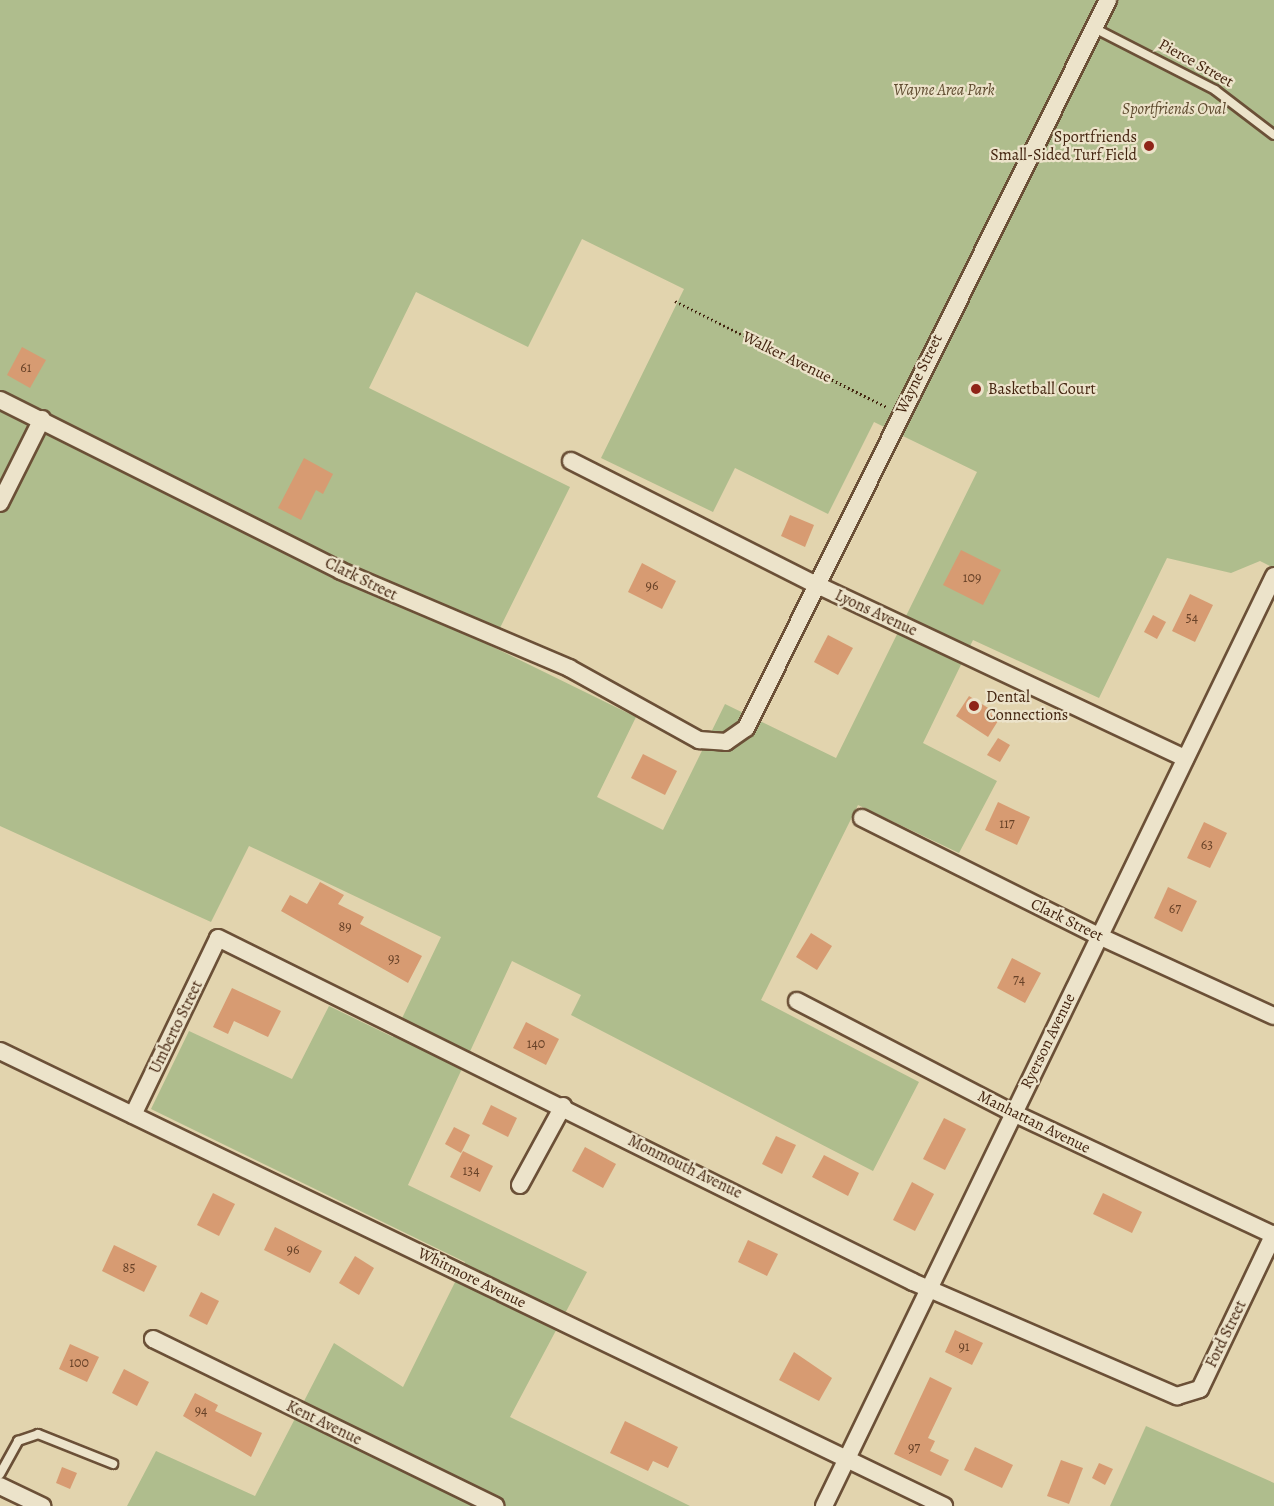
<!DOCTYPE html>
<html>
<head>
<meta charset="utf-8">
<style>
	body { margin:0 }
	#map { position:relative; width:1274px; height:1506px; overflow:hidden; background:#e2d4ae; font-family:Alegreya,serif }
	div>[style] { position:absolute }
	.green>* { inset:0; background:#afbd8d }
	.building>* { inset:0; background:#d79b72 }
	.path>* { height:3px; margin-top:-1.5px; transform-origin:0; background:repeating-linear-gradient(90deg,#43240f 0 1.5px,transparent 0 4.5px) }
	.roads { filter:drop-shadow(2px 0 #6b5037) drop-shadow(-2px 0 #6b5037) drop-shadow(0 2px #6b5037) drop-shadow(0 -2px #6b5037) }
	.service>* { height:8px; margin:-4px; padding:0 4px; transform-origin:4px; border-radius:4px; background:#ece3ca }
	.minor>* { height:16px; margin:-8px; padding:0 8px; transform-origin:8px; border-radius:8px; background:#ece3ca }
	.dots>* { width:16px; height:16px; translate:-50% -50%; box-sizing:border-box; border:3px solid #ece3ca; border-radius:50% }
	span { translate:-50% -50%; white-space:nowrap; text-align:center; line-height:1.15; -webkit-text-stroke:4.5px #ece3ca; paint-order:stroke }
	.number-label { font-size:14px; color:#684228 }
	.number-label span { -webkit-text-stroke-width:0 }
	.street-label { font-size:16px; color:#43240f }
	.park-label { font-size:16px; color:#5e4a2e; font-style:italic }
	.poi-label { font-size:16px; color:#43240f }
	.right { translate:-100% -50%; text-align:right }
	.left { translate:0 -50%; text-align:left }
</style>
</head>
<body>
<div id="map">
	<div class="green">
		<div style="clip-path:polygon(evenodd,0 0,1274px 0,1274px 568px,1260px 561px,1231px 573px,1167px 558px,1099px 698px,973px 640px,923px 743px,997px 781px,959px 853px,858px 805px,761px 1000px,919px 1082px,873px 1171px,571px 1015px,581px 995px,512px 961px,408px 1185px,587px 1272px,510px 1417px,690px 1506px,127px 1506px,156px 1451px,255px 1496px,334px 1343px,403px 1387px,465px 1262px,151px 1109px,189px 1031px,292px 1079px,329px 1006px,393px 1037px,441px 937px,249px 846px,211px 922px,0 826px,0 0,582px 239px,684px 289px,601px 458px,713px 512px,735px 468px,828px 514px,874px 422px,977px 472px,836px 758px,725px 704px,663px 830px,597px 797px,636px 717px,491px 646px,570px 487px,369px 388px,416px 292px,528px 347px,582px 239px)"></div>
		<div style="clip-path:polygon(1146px 1426px,1274px 1483px,1274px 1506px,1110px 1506px)"></div>
	</div>
	<div class="building">
		<div style="clip-path:polygon(22px 347px,46px 360px,30px 388px,7px 375px)"></div>
		<div style="clip-path:polygon(304px 458px,333px 474px,323px 494px,316px 490px,301px 520px,278px 508px)"></div>
		<div style="clip-path:polygon(790px 515px,814px 525px,805px 547px,781px 536px)"></div>
		<div style="clip-path:polygon(961px 550px,1001px 570px,983px 605px,943px 585px)"></div>
		<div style="clip-path:polygon(642px 563px,676px 581px,662px 609px,628px 592px)"></div>
		<div style="clip-path:polygon(1190px 594px,1213px 605px,1195px 642px,1172px 631px)"></div>
		<div style="clip-path:polygon(1153px 615px,1166px 622px,1157px 639px,1144px 632px)"></div>
		<div style="clip-path:polygon(828px 635px,853px 648px,838px 675px,814px 662px)"></div>
		<div style="clip-path:polygon(969px 696px,1001px 716px,988px 737px,956px 716px)"></div>
		<div style="clip-path:polygon(998px 738px,1010px 745px,1000px 762px,987px 755px)"></div>
		<div style="clip-path:polygon(643px 754px,677px 771px,665px 795px,631px 778px)"></div>
		<div style="clip-path:polygon(998px 802px,1030px 817px,1017px 845px,985px 830px)"></div>
		<div style="clip-path:polygon(1204px 822px,1227px 833px,1210px 868px,1187px 858px)"></div>
		<div style="clip-path:polygon(320px 882px,344px 895px,338px 904px,364px 917px,360px 924px,422px 956px,408px 983px,281px 911px,290px 895px,307px 904px)"></div>
		<div style="clip-path:polygon(1168px 887px,1197px 901px,1182px 932px,1154px 918px)"></div>
		<div style="clip-path:polygon(811px 933px,832px 946px,817px 970px,796px 957px)"></div>
		<div style="clip-path:polygon(1012px 958px,1041px 973px,1025px 1003px,997px 988px)"></div>
		<div style="clip-path:polygon(232px 988px,281px 1011px,268px 1037px,234px 1021px,228px 1034px,213px 1027px)"></div>
		<div style="clip-path:polygon(526px 1022px,559px 1039px,546px 1065px,513px 1048px)"></div>
		<div style="clip-path:polygon(491px 1105px,517px 1118px,508px 1137px,482px 1124px)"></div>
		<div style="clip-path:polygon(944px 1118px,966px 1129px,945px 1170px,923px 1159px)"></div>
		<div style="clip-path:polygon(454px 1127px,470px 1135px,461px 1153px,445px 1144px)"></div>
		<div style="clip-path:polygon(776px 1136px,796px 1145px,782px 1174px,762px 1164px)"></div>
		<div style="clip-path:polygon(585px 1147px,616px 1164px,603px 1188px,572px 1171px)"></div>
		<div style="clip-path:polygon(463px 1151px,493px 1166px,480px 1192px,450px 1177px)"></div>
		<div style="clip-path:polygon(824px 1155px,859px 1173px,848px 1196px,812px 1177px)"></div>
		<div style="clip-path:polygon(912px 1182px,934px 1194px,915px 1231px,893px 1220px)"></div>
		<div style="clip-path:polygon(213px 1193px,235px 1204px,219px 1236px,197px 1225px)"></div>
		<div style="clip-path:polygon(1103px 1193px,1142px 1212px,1132px 1233px,1093px 1214px)"></div>
		<div style="clip-path:polygon(275px 1227px,322px 1251px,310px 1273px,264px 1250px)"></div>
		<div style="clip-path:polygon(748px 1240px,778px 1254px,767px 1276px,738px 1262px)"></div>
		<div style="clip-path:polygon(114px 1245px,157px 1266px,144px 1292px,102px 1271px)"></div>
		<div style="clip-path:polygon(355px 1256px,374px 1268px,359px 1295px,339px 1283px)"></div>
		<div style="clip-path:polygon(201px 1292px,219px 1301px,207px 1325px,189px 1316px)"></div>
		<div style="clip-path:polygon(955px 1330px,983px 1343px,972px 1365px,945px 1352px)"></div>
		<div style="clip-path:polygon(70px 1344px,99px 1357px,87px 1382px,59px 1369px)"></div>
		<div style="clip-path:polygon(794px 1352px,832px 1378px,819px 1401px,779px 1380px)"></div>
		<div style="clip-path:polygon(124px 1369px,149px 1382px,137px 1406px,112px 1393px)"></div>
		<div style="clip-path:polygon(930px 1377px,952px 1388px,928px 1438px,935px 1441px,930px 1451px,949px 1460px,941px 1476px,894px 1454px)"></div>
		<div style="clip-path:polygon(195px 1393px,218px 1405px,215px 1411px,262px 1433px,251px 1457px,183px 1416px)"></div>
		<div style="clip-path:polygon(625px 1421px,678px 1447px,668px 1468px,653px 1461px,648px 1471px,610px 1453px)"></div>
		<div style="clip-path:polygon(975px 1447px,1013px 1465px,1002px 1488px,964px 1470px)"></div>
		<div style="clip-path:polygon(1061px 1460px,1083px 1468px,1069px 1504px,1047px 1496px)"></div>
		<div style="clip-path:polygon(1099px 1463px,1113px 1469px,1105px 1485px,1092px 1478px)"></div>
		<div style="clip-path:polygon(62px 1467px,77px 1473px,70px 1489px,56px 1483px)"></div>
	</div>
	<div class="path">
		<div style="left:675px;top:301px;width:237px;rotate:26.6deg"></div>
	</div>
	<div class="roads">
		<div class="service">
			<div style="left:1096px;top:29px;width:134px;rotate:27.1deg"></div>
			<div style="left:1215px;top:90px;width:74px;rotate:37.3deg"></div>
			<div style="left:0;top:1474px;width:38px;rotate:-61deg"></div>
			<div style="left:18px;top:1441px;width:21px;rotate:-19deg"></div>
			<div style="left:38px;top:1434px;width:81px;rotate:21.8deg"></div>
		</div>
		<div class="minor">
			<div style="left:0;top:400px;width:381px;rotate:26.6deg"></div>
			<div style="left:341px;top:571px;width:248px;rotate:23deg"></div>
			<div style="left:569px;top:668px;width:149px;rotate:29deg"></div>
			<div style="left:699px;top:740px;width:27px;rotate:4deg"></div>
			<div style="left:726px;top:742px;width:24px;rotate:-35deg"></div>
			<div style="left:746px;top:728px;width:813px;rotate:-63.56deg"></div>
			<div style="left:571px;top:461px;width:275px;rotate:26.8deg"></div>
			<div style="left:817px;top:585px;width:407px;rotate:25.2deg"></div>
			<div style="left:0;top:503px;width:94px;rotate:-63.4deg"></div>
			<div style="left:862px;top:818px;width:265px;rotate:26.5deg"></div>
			<div style="left:1099px;top:936px;width:192px;rotate:24.6deg"></div>
			<div style="left:797px;top:1001px;width:243px;rotate:27.4deg"></div>
			<div style="left:1013px;top:1113px;width:288px;rotate:25.1deg"></div>
			<div style="left:0;top:1051px;width:1048px;rotate:25.73deg"></div>
			<div style="left:133px;top:1115px;width:196px;rotate:-64.3deg"></div>
			<div style="left:218px;top:938px;width:775px;rotate:26.33deg"></div>
			<div style="left:913px;top:1282px;width:288px;rotate:23.4deg"></div>
			<div style="left:1177px;top:1396px;width:24px;rotate:-17deg"></div>
			<div style="left:1200px;top:1389px;width:172px;rotate:-64.5deg"></div>
			<div style="left:520px;top:1185px;width:90px;rotate:-61.4deg"></div>
			<div style="left:153px;top:1339px;width:381px;rotate:26deg"></div>
			<div style="left:0;top:1486px;width:47px;rotate:25.5deg"></div>
			<div style="left:824px;top:1506px;width:1033px;rotate:-64.18deg"></div>
		</div>
	</div>
	<div class="dots">
		<div style="left:1149px;top:146px;background:#8f2418"></div>
		<div style="left:976px;top:389px;background:#8f2418"></div>
		<div style="left:974px;top:706px;background:#8f2418"></div>
	</div>
	<div class="number-label">
		<span style="left:26px;top:368px">61</span>
		<span style="left:972px;top:578px">109</span>
		<span style="left:652px;top:586px">96</span>
		<span style="left:1192px;top:618px">54</span>
		<span style="left:1007px;top:824px">117</span>
		<span style="left:1207px;top:845px">63</span>
		<span style="left:1175px;top:909px">67</span>
		<span style="left:345px;top:927px">89</span>
		<span style="left:394px;top:959px">93</span>
		<span style="left:1019px;top:980px">74</span>
		<span style="left:536px;top:1044px">140</span>
		<span style="left:471px;top:1171px">134</span>
		<span style="left:293px;top:1250px">96</span>
		<span style="left:129px;top:1268px">85</span>
		<span style="left:964px;top:1347px">91</span>
		<span style="left:79px;top:1363px">100</span>
		<span style="left:201px;top:1411px">94</span>
		<span style="left:914px;top:1448px">97</span>
	</div>
	<div class="street-label">
		<span style="left:1196px;top:63px;rotate:29deg">Pierce Street</span>
		<span style="left:787px;top:357px;rotate:26deg">Walker Avenue</span>
		<span style="left:919px;top:374px;rotate:-64deg">Wayne Street</span>
		<span style="left:361px;top:579px;rotate:26deg">Clark Street</span>
		<span style="left:876px;top:613px;rotate:25deg">Lyons Avenue</span>
		<span style="left:1067px;top:920px;rotate:26deg">Clark Street</span>
		<span style="left:176px;top:1027px;rotate:-64deg">Umberto Street</span>
		<span style="left:1048px;top:1041px;rotate:-64deg">Ryerson Avenue</span>
		<span style="left:1034px;top:1122px;rotate:26deg">Manhattan Avenue</span>
		<span style="left:685px;top:1167px;rotate:26deg">Monmouth Avenue</span>
		<span style="left:472px;top:1278px;rotate:26deg">Whitmore Avenue</span>
		<span style="left:1226px;top:1334px;rotate:-64deg">Ford Street</span>
		<span style="left:324px;top:1423px;rotate:26deg">Kent Avenue</span>
	</div>
	<div class="park-label">
		<span style="left:944px;top:90px">Wayne Area Park</span>
		<span style="left:1174px;top:109px">Sportfriends Oval</span>
	</div>
	<div class="poi-label">
		<span class="right" style="left:1137px;top:146px">Sportfriends<br>Small-Sided Turf Field</span>
		<span class="left" style="left:988px;top:389px">Basketball Court</span>
		<span class="left" style="left:986px;top:706px">Dental<br>Connections</span>
	</div>
</div>
</body>
</html>
